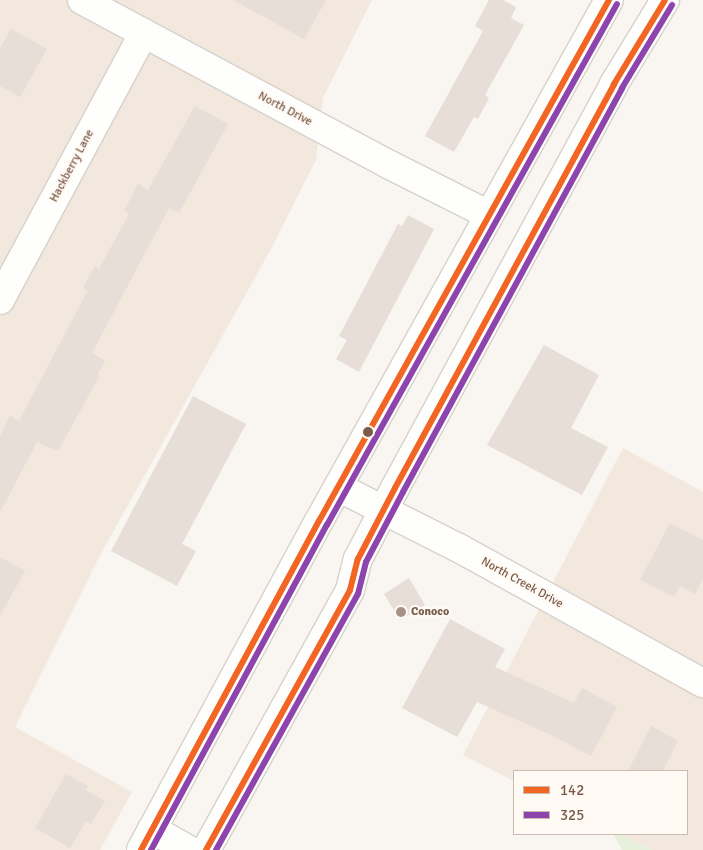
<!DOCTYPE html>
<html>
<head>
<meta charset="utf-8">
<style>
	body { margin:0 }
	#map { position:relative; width:703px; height:850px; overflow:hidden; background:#f9f5f0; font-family:Signika,sans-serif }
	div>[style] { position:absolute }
	.residential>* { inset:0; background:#f2e8de }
	.green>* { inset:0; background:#e7f0db }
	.building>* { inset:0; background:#e6ded7 }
	.roads { filter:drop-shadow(1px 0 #d7d1cb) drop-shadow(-1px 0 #d7d1cb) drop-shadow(0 1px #d7d1cb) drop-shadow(0 -1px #d7d1cb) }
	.street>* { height:28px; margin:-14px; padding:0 14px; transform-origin:14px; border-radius:14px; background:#fefefd }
	.secondary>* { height:28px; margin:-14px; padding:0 14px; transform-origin:14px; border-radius:14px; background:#fefefd }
	.bus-1>* { height:6px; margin:-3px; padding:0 3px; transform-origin:3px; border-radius:3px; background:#f26522 }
	.bus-2>* { height:6px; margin:-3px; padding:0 3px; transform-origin:3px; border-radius:3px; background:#8e44ad }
	.dots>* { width:14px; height:14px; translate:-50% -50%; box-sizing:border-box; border:2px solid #fffaf3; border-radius:50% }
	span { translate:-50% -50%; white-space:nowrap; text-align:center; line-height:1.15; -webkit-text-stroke:4.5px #fffaf3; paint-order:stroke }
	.street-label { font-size:12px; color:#7a5c4d }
	.poi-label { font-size:12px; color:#7a5c4d; font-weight:700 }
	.left { translate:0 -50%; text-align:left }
	.legend { position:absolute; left:513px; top:770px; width:175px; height:65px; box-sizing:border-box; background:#fffaf3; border:1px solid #cabbb1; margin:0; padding:6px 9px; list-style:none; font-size:15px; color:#7a5c4d }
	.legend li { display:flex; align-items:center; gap:10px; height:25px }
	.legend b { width:25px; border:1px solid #cabbb1 }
</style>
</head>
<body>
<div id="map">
	<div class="residential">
		<div style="clip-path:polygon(0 0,372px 0,323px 98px,316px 160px,272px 247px,99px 557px,15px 727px,132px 792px,100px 850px,0 850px)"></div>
		<div style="clip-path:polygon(623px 448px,703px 492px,703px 850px,652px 850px,620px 834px,687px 834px,687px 771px,514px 771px,514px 781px,463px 755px)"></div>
	</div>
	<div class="green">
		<div style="clip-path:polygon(613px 834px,620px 834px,652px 850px,622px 850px)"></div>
	</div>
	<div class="building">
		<div style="clip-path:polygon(233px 0,326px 0,304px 39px)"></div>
		<div style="clip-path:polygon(489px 0,503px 0,516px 7px,511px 18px,524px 25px,485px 95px,489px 98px,478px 119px,474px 117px,454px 152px,425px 136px,483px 31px,475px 26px)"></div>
		<div style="clip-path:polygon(11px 29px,47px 49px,20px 97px,0 86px,0 48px)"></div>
		<div style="clip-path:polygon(195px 106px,228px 124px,179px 213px,169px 208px,92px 353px,105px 361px,98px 374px,100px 375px,58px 451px,37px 442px,0 512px,0 436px,10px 416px,19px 421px,88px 290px,83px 288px,95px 266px,99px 269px,129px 214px,124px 211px,138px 184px,148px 190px)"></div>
		<div style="clip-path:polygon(408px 215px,434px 229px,359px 372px,336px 359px,347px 340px,339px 336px,398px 224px,402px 226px)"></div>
		<div style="clip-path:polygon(544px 345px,599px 375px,571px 428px,608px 447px,582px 495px,487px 445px)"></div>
		<div style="clip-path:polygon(193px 396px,246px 424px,182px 544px,196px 551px,177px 586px,111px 551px)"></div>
		<div style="clip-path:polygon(670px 523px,703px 540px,703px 579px,695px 594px,680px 586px,674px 597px,640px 580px)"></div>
		<div style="clip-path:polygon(0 557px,25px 571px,0 615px)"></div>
		<div style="clip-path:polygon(409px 578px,425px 605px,400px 620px,384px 594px)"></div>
		<div style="clip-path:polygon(450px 619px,505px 649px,495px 667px,574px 703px,582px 688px,617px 707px,591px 756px,553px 736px,477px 702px,457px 737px,402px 708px)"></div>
		<div style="clip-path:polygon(651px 726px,678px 741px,663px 771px,628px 771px)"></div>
		<div style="clip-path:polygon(66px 774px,88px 786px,86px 790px,105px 801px,91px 824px,86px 821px,70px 848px,35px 828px)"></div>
	</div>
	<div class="roads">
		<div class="street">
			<div style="left:82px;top:0;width:349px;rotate:28.2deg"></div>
			<div style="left:390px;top:165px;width:111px;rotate:26.8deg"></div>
			<div style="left:0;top:300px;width:303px;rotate:-61.7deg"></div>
			<div style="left:338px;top:487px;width:136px;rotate:26.8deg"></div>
			<div style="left:459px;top:548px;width:279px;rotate:29deg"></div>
		</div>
		<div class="secondary">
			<div style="left:152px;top:829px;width:43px;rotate:29.6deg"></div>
			<div style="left:141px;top:850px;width:374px;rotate:-61.6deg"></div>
			<div style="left:319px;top:521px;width:596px;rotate:-60.9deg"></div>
			<div style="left:206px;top:850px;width:297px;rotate:-61deg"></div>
			<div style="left:350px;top:590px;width:32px;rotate:-76deg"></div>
			<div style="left:358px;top:559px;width:80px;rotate:-62.5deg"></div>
			<div style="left:395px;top:488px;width:460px;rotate:-61.5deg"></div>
			<div style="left:614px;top:84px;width:98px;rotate:-58.7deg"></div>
		</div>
	</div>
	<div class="bus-1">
		<div style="left:141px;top:850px;width:374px;rotate:-61.6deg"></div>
		<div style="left:319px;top:521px;width:596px;rotate:-60.9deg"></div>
		<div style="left:206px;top:850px;width:297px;rotate:-61deg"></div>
		<div style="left:350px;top:590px;width:32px;rotate:-76deg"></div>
		<div style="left:358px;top:559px;width:80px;rotate:-62.5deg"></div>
		<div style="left:395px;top:488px;width:460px;rotate:-61.5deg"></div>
		<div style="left:614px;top:84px;width:98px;rotate:-58.7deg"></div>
	</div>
	<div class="bus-2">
		<div style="left:151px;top:850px;width:370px;rotate:-61.6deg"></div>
		<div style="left:327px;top:525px;width:596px;rotate:-60.9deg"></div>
		<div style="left:216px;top:850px;width:293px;rotate:-61deg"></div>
		<div style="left:358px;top:594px;width:33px;rotate:-76deg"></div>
		<div style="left:366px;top:562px;width:79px;rotate:-62.1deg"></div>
		<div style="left:403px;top:492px;width:460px;rotate:-61.5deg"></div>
		<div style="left:622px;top:88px;width:97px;rotate:-58.9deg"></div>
	</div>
	<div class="dots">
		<div style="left:368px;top:432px;background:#7a5c4d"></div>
		<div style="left:401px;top:612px;background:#a69286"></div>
	</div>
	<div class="street-label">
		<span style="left:285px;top:109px;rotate:28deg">North Drive</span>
		<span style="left:72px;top:166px;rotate:-62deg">Hackberry Lane</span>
		<span style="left:522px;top:583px;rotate:29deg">North Creek Drive</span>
	</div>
	<div class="poi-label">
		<span class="left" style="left:411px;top:612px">Conoco</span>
	</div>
	<ul class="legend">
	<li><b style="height:6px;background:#f26522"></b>142</li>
	<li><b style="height:6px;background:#8e44ad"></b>325</li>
	</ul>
</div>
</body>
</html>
